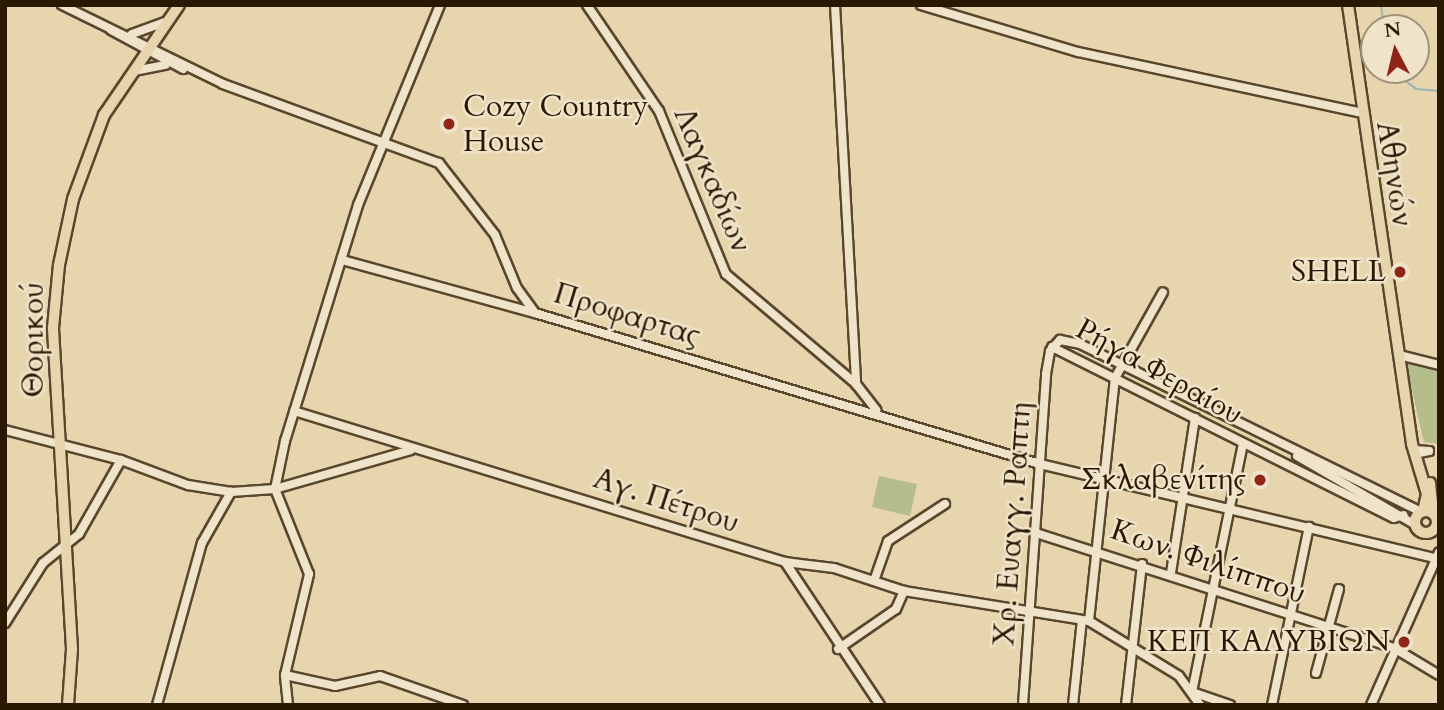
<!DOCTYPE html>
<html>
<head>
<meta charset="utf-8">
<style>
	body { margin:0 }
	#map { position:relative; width:1444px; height:710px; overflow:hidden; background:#e7d5ae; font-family:Cardo,serif }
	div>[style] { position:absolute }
	.green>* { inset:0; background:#b4bd8b }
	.stream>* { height:2px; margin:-1px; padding:0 1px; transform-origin:1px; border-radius:1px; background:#9bb6b5 }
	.roads { filter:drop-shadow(2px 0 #59472d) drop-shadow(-2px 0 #59472d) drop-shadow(0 2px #59472d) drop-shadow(0 -2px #59472d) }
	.minor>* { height:8px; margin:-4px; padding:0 4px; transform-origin:4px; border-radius:4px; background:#efe4ca }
	.major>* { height:10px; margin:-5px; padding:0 5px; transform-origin:5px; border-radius:5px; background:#e7d5ae }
	.major>.ring { margin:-5px; padding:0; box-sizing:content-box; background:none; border:10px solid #e7d5ae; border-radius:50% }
	.dots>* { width:19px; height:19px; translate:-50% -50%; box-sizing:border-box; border:4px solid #efe4ca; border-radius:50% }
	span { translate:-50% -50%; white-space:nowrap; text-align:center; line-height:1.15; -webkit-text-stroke:5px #efe4ca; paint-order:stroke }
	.poi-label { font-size:30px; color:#2a1802 }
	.left { translate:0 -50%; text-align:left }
	.right { translate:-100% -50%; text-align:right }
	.street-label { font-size:30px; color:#2a1802 }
	.frame { position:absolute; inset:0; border:7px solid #2a1802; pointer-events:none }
	.north { position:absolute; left:1360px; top:14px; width:70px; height:70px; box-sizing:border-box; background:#efe4ca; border:2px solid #a0927a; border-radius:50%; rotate:353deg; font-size:19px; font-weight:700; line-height:28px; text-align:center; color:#2a1802 }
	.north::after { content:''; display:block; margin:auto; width:24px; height:32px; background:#8f2418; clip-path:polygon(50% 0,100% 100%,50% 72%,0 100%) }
</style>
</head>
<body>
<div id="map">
	<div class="green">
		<div style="clip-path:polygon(1405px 361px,1439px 372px,1439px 444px,1424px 442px)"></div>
		<div style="clip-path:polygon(879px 476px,917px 484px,910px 516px,872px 507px)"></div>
	</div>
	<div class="stream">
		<div style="left:1381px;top:5px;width:23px;rotate:83deg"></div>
		<div style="left:1391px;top:70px;width:31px;rotate:37deg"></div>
		<div style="left:1416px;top:89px;width:23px;rotate:5deg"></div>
	</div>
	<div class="roads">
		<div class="minor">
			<div style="left:62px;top:5px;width:179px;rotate:26.1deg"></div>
			<div style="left:223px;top:84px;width:230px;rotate:20.1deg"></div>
			<div style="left:439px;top:163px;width:91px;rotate:52.1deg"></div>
			<div style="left:495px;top:235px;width:57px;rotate:67.5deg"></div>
			<div style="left:517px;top:288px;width:31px;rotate:54deg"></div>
			<div style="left:535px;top:313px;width:527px;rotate:16.65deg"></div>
			<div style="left:1040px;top:464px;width:406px;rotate:13.4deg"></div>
			<div style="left:587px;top:5px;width:128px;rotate:55.8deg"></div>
			<div style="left:659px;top:111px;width:176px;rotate:67.7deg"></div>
			<div style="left:726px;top:274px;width:170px;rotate:40.2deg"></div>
			<div style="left:856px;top:384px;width:33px;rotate:52deg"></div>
			<div style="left:835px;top:5px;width:380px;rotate:86.8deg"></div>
			<div style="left:921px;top:5px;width:164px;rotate:16.7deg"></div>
			<div style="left:1078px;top:52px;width:287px;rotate:12.1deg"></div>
			<div style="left:111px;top:30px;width:82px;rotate:28.4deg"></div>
			<div style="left:132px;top:34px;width:35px;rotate:-20deg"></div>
			<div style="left:134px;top:71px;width:32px;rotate:-11deg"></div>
			<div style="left:342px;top:260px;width:200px;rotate:15.4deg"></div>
			<div style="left:1052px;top:347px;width:382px;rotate:26.6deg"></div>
			<div style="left:1394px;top:518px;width:10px;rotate:-17deg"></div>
			<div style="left:1399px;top:355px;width:41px;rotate:14deg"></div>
			<div style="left:294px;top:411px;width:514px;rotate:17.09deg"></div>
			<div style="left:785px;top:562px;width:49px;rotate:7deg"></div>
			<div style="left:834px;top:568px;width:74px;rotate:18.2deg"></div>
			<div style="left:904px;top:591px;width:187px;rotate:9.2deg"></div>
			<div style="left:1089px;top:621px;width:105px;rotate:31.4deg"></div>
			<div style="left:1179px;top:676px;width:36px;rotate:54deg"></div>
			<div style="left:5px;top:430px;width:120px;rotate:14.5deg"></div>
			<div style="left:121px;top:460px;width:85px;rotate:119.6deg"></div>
			<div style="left:79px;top:534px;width:46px;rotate:141.1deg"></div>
			<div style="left:43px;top:563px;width:71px;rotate:122.3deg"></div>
			<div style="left:1414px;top:450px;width:15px;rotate:4deg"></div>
			<div style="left:1429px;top:451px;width:14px;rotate:168deg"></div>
			<div style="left:1297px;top:456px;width:135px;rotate:30.2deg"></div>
			<div style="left:121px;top:460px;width:72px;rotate:20.5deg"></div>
			<div style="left:188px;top:485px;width:44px;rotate:9.2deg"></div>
			<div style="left:1036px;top:533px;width:376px;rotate:17.8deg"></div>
			<div style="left:1394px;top:648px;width:52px;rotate:31deg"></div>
			<div style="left:785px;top:562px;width:172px;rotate:56.4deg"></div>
			<div style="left:1171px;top:573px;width:157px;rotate:-81.2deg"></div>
			<div style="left:874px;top:581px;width:42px;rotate:-70.7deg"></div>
			<div style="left:888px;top:541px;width:68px;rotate:-33deg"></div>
			<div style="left:1089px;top:621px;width:244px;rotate:-83.9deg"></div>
			<div style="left:1115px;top:378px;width:98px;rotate:-60.8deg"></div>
			<div style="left:838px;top:649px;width:70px;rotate:-34.6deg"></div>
			<div style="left:896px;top:609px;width:20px;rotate:-66deg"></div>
			<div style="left:1316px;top:673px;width:87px;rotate:-74.7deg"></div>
			<div style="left:285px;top:675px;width:51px;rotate:12.4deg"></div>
			<div style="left:335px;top:686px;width:46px;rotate:-12.5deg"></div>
			<div style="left:380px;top:676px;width:88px;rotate:19.3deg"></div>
			<div style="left:157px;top:705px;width:168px;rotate:-74.5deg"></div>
			<div style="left:202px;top:543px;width:59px;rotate:-60.4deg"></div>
			<div style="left:231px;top:492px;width:44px;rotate:-3.9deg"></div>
			<div style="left:275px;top:489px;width:141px;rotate:-16deg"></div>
			<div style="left:288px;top:705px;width:30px;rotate:-96deg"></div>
			<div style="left:285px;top:675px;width:104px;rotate:-76.6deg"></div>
			<div style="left:309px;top:574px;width:92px;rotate:-111.8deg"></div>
			<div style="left:275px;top:489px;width:49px;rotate:-78.2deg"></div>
			<div style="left:285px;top:441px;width:247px;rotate:-72.8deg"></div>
			<div style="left:358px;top:205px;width:216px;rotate:-67.7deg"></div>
			<div style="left:1023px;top:705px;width:332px;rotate:-86deg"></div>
			<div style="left:1046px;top:374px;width:23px;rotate:-80deg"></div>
			<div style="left:1050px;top:351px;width:15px;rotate:-48deg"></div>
			<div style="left:1060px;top:340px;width:20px;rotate:11deg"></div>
			<div style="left:1080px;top:344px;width:380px;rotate:26.2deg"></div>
			<div style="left:1073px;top:705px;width:85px;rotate:-84deg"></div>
			<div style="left:1126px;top:705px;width:142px;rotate:-83.5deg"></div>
			<div style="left:1230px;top:705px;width:40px;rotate:-161.1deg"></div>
			<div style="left:1192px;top:692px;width:253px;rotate:-78.4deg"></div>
			<div style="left:1272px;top:705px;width:182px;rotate:-78.3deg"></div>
			<div style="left:1371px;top:705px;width:167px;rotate:-66deg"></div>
		</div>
		<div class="major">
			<div style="left:1348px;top:5px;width:444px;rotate:81.7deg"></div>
			<div style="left:1412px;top:444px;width:52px;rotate:73.3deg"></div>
			<div style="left:1427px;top:494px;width:17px;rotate:103deg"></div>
			<div style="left:1430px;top:483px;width:31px;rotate:84deg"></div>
			<div class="ring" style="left:1415px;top:511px;width:12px;height:12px"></div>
			<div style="left:68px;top:705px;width:56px;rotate:-85.9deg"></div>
			<div style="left:72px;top:649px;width:322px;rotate:-93.4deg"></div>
			<div style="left:53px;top:328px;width:63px;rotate:-84.6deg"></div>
			<div style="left:59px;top:265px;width:67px;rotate:-78deg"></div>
			<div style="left:73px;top:199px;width:90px;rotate:-69.7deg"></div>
			<div style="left:104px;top:115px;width:133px;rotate:-55.7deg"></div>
		</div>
	</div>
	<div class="dots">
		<div style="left:449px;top:124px;background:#8f2418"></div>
		<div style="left:1400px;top:272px;background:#8f2418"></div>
		<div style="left:1260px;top:480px;background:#8f2418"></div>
		<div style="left:1404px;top:642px;background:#8f2418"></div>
	</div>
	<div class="poi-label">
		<span class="left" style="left:463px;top:124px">Cozy Country<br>House</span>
		<span class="right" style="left:1386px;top:272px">SHELL</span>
		<span class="right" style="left:1246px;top:480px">Σκλαβενίτης</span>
		<span class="right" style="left:1390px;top:642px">ΚΕΠ ΚΑΛΥΒΙΩΝ</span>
	</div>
	<div class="street-label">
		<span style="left:1394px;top:174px;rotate:81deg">Αθηνών</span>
		<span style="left:712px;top:180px;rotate:67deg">Λαγκαδίων</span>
		<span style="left:627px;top:315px;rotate:17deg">Προφαρτας</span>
		<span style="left:34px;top:340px;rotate:-90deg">Θορικού</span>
		<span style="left:1159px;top:372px;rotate:29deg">Ρήγα Φεραίου</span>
		<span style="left:666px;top:501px;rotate:18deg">Αγ. Πέτρου</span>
		<span style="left:1013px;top:524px;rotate:-86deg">Χρ. Ευαγγ. Ραπτη</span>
		<span style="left:1208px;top:562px;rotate:19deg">Κων. Φιλίππου</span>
	</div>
	<div class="frame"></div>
	<div class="north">N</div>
</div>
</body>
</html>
